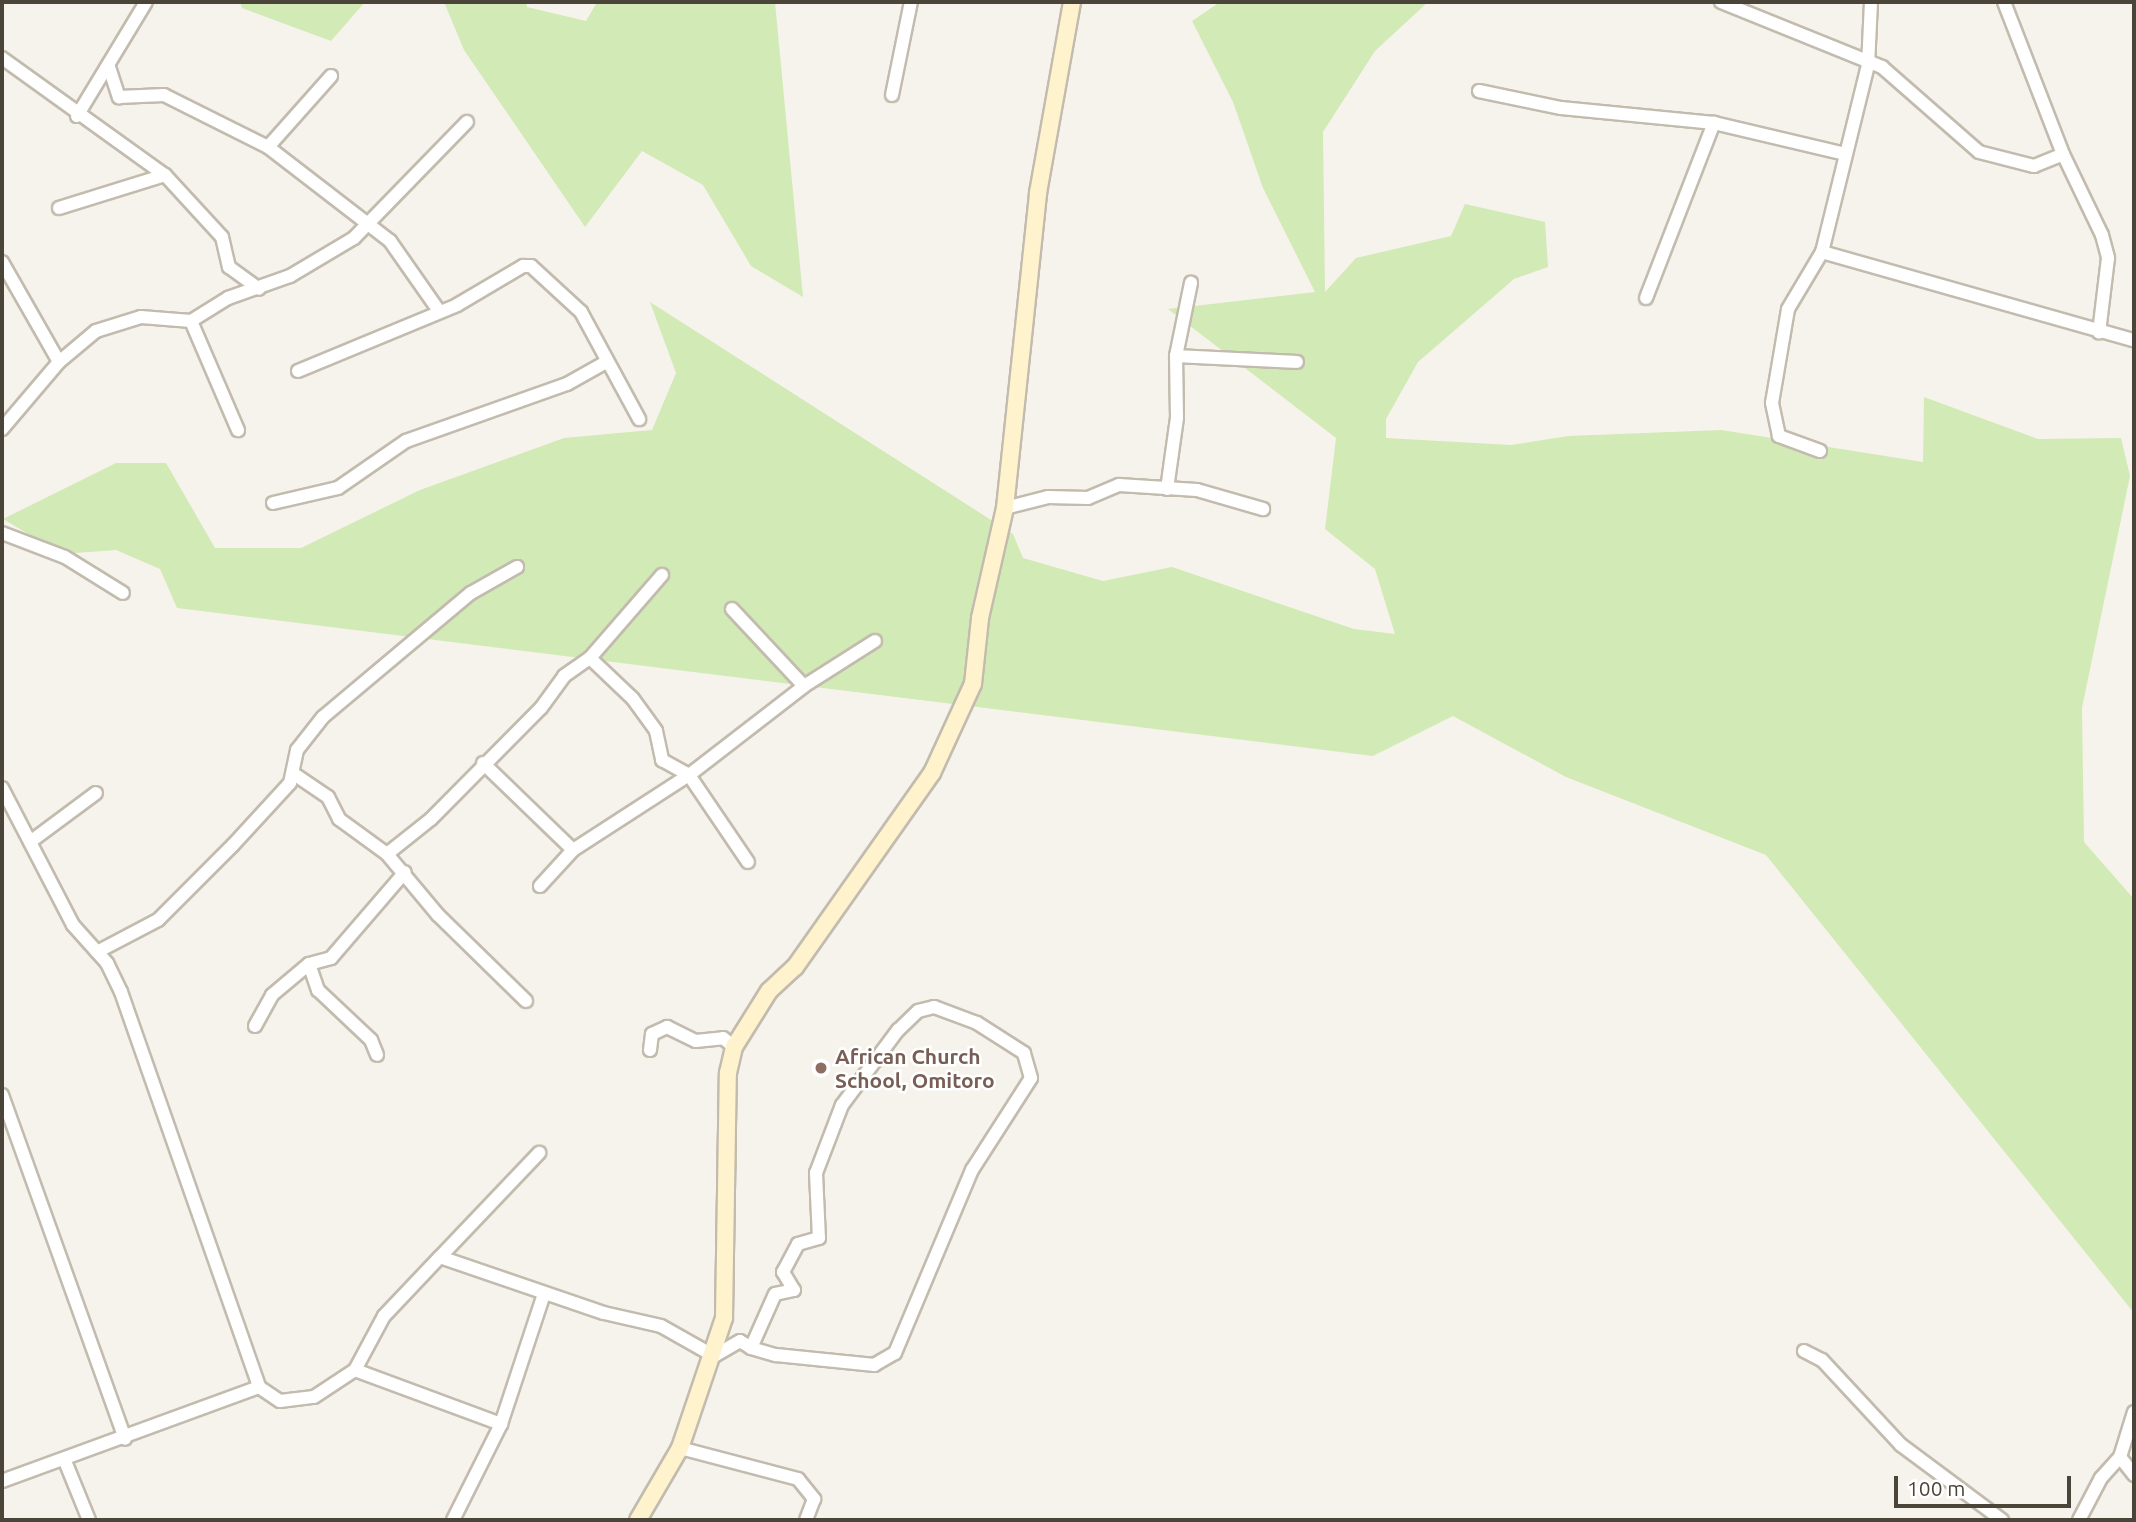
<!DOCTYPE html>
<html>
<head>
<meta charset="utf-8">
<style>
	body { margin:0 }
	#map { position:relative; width:2136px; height:1522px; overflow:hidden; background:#f6f3ec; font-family:Ubuntu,sans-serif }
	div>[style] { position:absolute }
	.green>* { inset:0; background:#d2eab5 }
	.roads { filter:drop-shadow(2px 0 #c2bbae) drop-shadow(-2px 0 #c2bbae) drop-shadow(0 2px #c2bbae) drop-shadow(0 -2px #c2bbae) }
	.minor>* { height:12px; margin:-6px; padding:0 6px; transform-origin:6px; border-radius:6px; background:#fff }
	.secondary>* { height:16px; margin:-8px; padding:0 8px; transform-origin:8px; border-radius:8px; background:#fff3cd }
	.dots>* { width:19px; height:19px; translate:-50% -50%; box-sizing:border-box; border:4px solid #fff; border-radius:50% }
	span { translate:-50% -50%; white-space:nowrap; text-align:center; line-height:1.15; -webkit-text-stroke:5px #fff; paint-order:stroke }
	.education-label { font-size:21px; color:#785e54; font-weight:700 }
	.left { translate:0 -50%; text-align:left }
	.frame { position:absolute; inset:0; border:4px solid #4b4439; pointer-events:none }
	.scale { position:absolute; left:1894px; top:1476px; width:177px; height:32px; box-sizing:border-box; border:4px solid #4b4439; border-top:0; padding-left:9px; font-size:21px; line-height:24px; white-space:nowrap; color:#4b4439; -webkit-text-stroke:5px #fff; paint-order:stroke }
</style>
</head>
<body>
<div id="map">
	<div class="green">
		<div style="clip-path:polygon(240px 2px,365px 2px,331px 41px,242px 8px)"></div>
		<div style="clip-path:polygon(444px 2px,526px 2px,527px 7px,586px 21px,597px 2px,775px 2px,803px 297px,751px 266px,703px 185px,642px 151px,585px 227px,464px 50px)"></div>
		<div style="clip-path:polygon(1220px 2px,1428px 2px,1375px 51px,1323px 132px,1325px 292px,1356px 258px,1451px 236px,1465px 204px,1545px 222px,1548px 267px,1514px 279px,1418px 362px,1386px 419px,1386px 438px,1511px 445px,1568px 436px,1721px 430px,1923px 462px,1924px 397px,2038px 439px,2121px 438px,2130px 476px,2082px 708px,2084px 842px,2134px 899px,2134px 1313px,1766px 855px,1566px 777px,1453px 716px,1373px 756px,177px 608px,160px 569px,116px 550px,62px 554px,3px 519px,116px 463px,166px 463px,215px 548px,301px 548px,420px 490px,564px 438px,652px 430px,676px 373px,650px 302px,1013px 534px,1023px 558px,1103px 581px,1172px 567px,1354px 629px,1395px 634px,1375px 569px,1325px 529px,1336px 438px,1168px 309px,1315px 292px,1263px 188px,1233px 102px,1192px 21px)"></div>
	</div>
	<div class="roads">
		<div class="minor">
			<div style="left:1721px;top:2px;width:174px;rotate:22deg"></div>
			<div style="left:1882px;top:67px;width:129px;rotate:41.2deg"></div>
			<div style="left:1979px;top:152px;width:57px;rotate:14.3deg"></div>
			<div style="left:2034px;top:166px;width:31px;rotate:-22deg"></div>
			<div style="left:1871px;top:2px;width:63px;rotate:92.7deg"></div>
			<div style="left:1868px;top:65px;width:193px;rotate:103.8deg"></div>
			<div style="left:1822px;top:252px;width:324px;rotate:15.8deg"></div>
			<div style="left:2004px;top:2px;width:163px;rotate:68.8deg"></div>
			<div style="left:2063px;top:154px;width:90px;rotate:64.3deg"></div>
			<div style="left:2102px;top:235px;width:24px;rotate:75deg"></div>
			<div style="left:2108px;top:258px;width:75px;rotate:96.9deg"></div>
			<div style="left:2px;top:58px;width:201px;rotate:35.7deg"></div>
			<div style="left:165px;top:175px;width:84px;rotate:47.4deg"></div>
			<div style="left:222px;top:237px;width:31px;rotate:77deg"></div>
			<div style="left:229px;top:267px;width:37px;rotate:36deg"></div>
			<div style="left:109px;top:67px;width:32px;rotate:72deg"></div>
			<div style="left:119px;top:97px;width:45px;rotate:-2.5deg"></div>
			<div style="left:164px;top:95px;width:116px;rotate:26.6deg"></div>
			<div style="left:268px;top:147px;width:154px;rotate:37.6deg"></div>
			<div style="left:390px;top:241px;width:85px;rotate:55deg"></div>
			<div style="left:1479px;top:91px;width:84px;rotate:11.7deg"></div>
			<div style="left:1561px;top:108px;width:154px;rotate:5.6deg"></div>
			<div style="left:1714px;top:123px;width:135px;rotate:13.3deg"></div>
			<div style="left:892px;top:95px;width:95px;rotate:-78.5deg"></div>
			<div style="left:77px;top:116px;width:133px;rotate:-58.8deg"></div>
			<div style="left:268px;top:147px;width:95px;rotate:-48.4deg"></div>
			<div style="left:59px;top:208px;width:111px;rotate:-17.3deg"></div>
			<div style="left:2px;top:262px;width:115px;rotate:60.3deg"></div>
			<div style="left:1646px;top:298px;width:188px;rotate:-68.8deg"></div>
			<div style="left:191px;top:321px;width:119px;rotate:66.7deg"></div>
			<div style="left:1176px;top:356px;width:121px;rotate:2.8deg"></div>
			<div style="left:298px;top:371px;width:172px;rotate:-22.5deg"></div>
			<div style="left:457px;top:305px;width:77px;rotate:-30.6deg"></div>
			<div style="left:523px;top:266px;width:8px"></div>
			<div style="left:531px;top:266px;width:68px;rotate:42.6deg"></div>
			<div style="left:581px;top:312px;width:122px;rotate:61.5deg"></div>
			<div style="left:2px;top:429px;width:88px;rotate:-49.6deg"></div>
			<div style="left:59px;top:362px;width:48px;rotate:-40deg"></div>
			<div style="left:96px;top:331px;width:47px;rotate:-17.3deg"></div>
			<div style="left:141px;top:317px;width:50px;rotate:4.6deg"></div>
			<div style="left:191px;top:321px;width:44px;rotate:-31.9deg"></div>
			<div style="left:228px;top:298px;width:66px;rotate:-19.5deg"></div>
			<div style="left:290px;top:276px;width:74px;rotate:-30.7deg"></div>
			<div style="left:354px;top:238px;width:162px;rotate:-45.8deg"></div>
			<div style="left:1820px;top:451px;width:44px;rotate:-159.9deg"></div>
			<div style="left:1779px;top:436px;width:34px;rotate:-102deg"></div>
			<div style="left:1772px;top:403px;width:95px;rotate:-80.3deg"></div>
			<div style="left:1788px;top:309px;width:66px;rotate:-59.2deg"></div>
			<div style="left:1167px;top:489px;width:72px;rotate:-82deg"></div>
			<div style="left:1177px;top:418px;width:62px;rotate:-90.9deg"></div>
			<div style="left:1176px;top:356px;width:75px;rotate:-78.4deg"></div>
			<div style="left:273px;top:503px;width:67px;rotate:-13deg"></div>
			<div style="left:338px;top:488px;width:83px;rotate:-34.7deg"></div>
			<div style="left:406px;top:441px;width:171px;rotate:-19.5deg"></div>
			<div style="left:567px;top:384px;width:45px;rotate:-29.4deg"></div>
			<div style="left:1005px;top:508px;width:44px;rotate:-14.3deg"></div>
			<div style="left:1048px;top:497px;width:40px;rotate:1.4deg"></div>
			<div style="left:1088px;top:498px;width:34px;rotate:-23deg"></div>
			<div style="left:1119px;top:485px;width:78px;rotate:3.7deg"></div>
			<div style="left:1197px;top:490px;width:69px;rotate:16.1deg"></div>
			<div style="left:2px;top:533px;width:67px;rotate:20.9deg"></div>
			<div style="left:65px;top:557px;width:68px;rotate:31.8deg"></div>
			<div style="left:732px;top:609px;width:105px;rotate:46.9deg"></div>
			<div style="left:590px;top:658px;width:59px;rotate:43.6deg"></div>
			<div style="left:633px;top:699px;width:39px;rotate:54deg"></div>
			<div style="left:656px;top:731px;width:30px;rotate:78deg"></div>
			<div style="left:662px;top:760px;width:31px;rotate:29deg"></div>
			<div style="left:689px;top:775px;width:105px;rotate:55.9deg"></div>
			<div style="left:483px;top:763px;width:125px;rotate:44deg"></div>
			<div style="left:294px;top:774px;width:41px;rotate:34.1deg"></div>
			<div style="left:328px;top:797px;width:25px;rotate:63deg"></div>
			<div style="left:339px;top:819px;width:59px;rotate:36.1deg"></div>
			<div style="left:387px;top:854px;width:80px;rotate:50.1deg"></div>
			<div style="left:438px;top:915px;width:123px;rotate:44.3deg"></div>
			<div style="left:2px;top:788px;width:154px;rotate:62.6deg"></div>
			<div style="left:73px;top:925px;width:51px;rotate:48.2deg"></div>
			<div style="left:107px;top:963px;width:32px;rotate:64deg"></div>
			<div style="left:121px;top:992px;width:418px;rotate:70.7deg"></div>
			<div style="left:30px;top:842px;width:82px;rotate:-36.6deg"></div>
			<div style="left:387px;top:854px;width:56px;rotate:-38.5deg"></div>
			<div style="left:431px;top:819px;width:156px;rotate:-45.3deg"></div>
			<div style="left:541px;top:708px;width:39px;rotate:-54deg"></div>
			<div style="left:564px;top:676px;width:32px;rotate:-35deg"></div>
			<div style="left:590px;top:658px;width:110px;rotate:-49.1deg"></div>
			<div style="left:540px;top:886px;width:49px;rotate:-47.5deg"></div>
			<div style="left:573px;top:850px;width:138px;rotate:-32.9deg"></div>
			<div style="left:689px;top:775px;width:145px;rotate:-37.7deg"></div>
			<div style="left:804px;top:686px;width:84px;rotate:-32.4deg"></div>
			<div style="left:97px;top:952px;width:69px;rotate:-27.7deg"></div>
			<div style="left:158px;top:920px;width:106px;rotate:-45deg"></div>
			<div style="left:233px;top:845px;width:84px;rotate:-47.4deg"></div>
			<div style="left:290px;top:783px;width:34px;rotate:-78deg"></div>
			<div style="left:297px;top:750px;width:42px;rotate:-51.8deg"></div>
			<div style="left:323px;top:717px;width:193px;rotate:-40deg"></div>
			<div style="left:471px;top:593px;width:53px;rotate:-29.5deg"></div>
			<div style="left:309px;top:964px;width:28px;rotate:71deg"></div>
			<div style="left:318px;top:990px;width:73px;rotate:43.3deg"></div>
			<div style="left:371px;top:1040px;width:16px;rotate:68deg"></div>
			<div style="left:255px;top:1026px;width:35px;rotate:-61deg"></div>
			<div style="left:272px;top:995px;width:48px;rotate:-40deg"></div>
			<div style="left:309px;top:964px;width:23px;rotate:-15deg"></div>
			<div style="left:331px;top:958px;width:113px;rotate:-49.3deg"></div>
			<div style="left:650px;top:1050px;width:16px;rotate:-83deg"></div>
			<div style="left:652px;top:1034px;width:17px;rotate:-25deg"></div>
			<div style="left:667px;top:1027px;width:32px;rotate:26deg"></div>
			<div style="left:696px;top:1041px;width:27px;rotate:-6deg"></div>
			<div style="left:723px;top:1038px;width:14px;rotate:39deg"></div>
			<div style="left:2px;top:1095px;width:365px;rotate:70.3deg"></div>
			<div style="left:440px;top:1257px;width:144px;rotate:-46.4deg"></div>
			<div style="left:1804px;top:1351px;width:20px;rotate:27deg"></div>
			<div style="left:1822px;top:1360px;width:116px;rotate:47.1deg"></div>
			<div style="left:1901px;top:1445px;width:126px;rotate:36.6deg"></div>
			<div style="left:355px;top:1370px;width:156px;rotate:20.3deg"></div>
			<div style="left:680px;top:1448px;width:122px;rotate:14.7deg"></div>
			<div style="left:798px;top:1479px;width:26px;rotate:51deg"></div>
			<div style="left:814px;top:1499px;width:22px;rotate:111deg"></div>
			<div style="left:2120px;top:1457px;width:23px;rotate:52deg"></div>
			<div style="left:65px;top:1461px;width:64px;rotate:67.9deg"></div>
			<div style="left:2px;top:1481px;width:274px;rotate:-20.1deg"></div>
			<div style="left:259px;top:1387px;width:25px;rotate:34deg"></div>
			<div style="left:280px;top:1401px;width:34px;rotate:-7deg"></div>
			<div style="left:314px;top:1397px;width:49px;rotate:-33.4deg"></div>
			<div style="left:355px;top:1370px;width:61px;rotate:-61.8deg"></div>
			<div style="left:384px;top:1316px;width:81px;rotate:-46.5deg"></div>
			<div style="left:440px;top:1257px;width:173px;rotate:18.9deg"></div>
			<div style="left:604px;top:1313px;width:58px;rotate:12.8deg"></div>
			<div style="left:661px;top:1326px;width:61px;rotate:29.5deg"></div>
			<div style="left:714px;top:1356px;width:30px;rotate:-30deg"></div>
			<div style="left:740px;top:1341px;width:13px;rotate:32deg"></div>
			<div style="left:751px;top:1348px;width:26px;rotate:16deg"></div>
			<div style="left:776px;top:1355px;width:99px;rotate:5.8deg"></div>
			<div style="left:874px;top:1365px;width:24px;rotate:-30deg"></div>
			<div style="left:895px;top:1353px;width:199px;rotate:-67.2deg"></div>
			<div style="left:972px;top:1170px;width:109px;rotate:-57.3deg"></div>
			<div style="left:1031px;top:1078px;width:26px;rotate:-106deg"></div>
			<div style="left:1024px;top:1053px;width:56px;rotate:-147.4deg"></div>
			<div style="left:977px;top:1023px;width:46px;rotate:-159.6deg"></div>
			<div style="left:934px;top:1007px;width:16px;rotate:166deg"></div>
			<div style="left:918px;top:1011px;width:28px;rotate:136deg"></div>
			<div style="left:898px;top:1030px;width:94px;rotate:126.7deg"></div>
			<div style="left:842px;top:1105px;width:73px;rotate:110.9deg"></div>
			<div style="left:816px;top:1173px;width:65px;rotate:87.4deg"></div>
			<div style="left:819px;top:1238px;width:22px;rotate:164deg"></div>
			<div style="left:798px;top:1244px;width:32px;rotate:118deg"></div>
			<div style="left:783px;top:1272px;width:21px;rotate:59deg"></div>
			<div style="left:794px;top:1290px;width:19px;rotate:168deg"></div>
			<div style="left:775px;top:1294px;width:59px;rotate:114deg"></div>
			<div style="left:453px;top:1520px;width:107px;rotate:-63.4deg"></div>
			<div style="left:501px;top:1424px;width:137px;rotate:-71.7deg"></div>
			<div style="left:2079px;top:1520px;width:47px;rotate:-62.4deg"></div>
			<div style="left:2101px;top:1478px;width:28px;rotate:-48deg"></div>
			<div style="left:2120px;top:1457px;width:47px;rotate:-72.7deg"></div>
		</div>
		<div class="secondary">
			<div style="left:638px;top:1520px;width:83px;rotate:-59.7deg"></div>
			<div style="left:680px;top:1448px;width:137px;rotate:-71.3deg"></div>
			<div style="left:724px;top:1318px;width:245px;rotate:-89.1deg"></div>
			<div style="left:728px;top:1073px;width:27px;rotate:-77deg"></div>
			<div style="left:734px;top:1047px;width:66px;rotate:-58deg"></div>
			<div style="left:769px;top:991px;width:35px;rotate:-43deg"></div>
			<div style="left:795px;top:967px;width:237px;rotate:-54.8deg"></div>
			<div style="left:932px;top:773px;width:98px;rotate:-65.3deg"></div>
			<div style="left:973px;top:684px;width:66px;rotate:-83.9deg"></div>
			<div style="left:980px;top:618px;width:113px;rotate:-77.2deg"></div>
			<div style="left:1005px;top:508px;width:317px;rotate:-84deg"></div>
			<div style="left:1038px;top:193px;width:194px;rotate:-79.9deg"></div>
		</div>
	</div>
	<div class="dots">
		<div style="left:821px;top:1068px;background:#8d6e63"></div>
	</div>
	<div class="education-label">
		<span class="left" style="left:835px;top:1068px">African Church<br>School, Omitoro</span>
	</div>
	<div class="frame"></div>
	<div class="scale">100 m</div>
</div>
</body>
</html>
